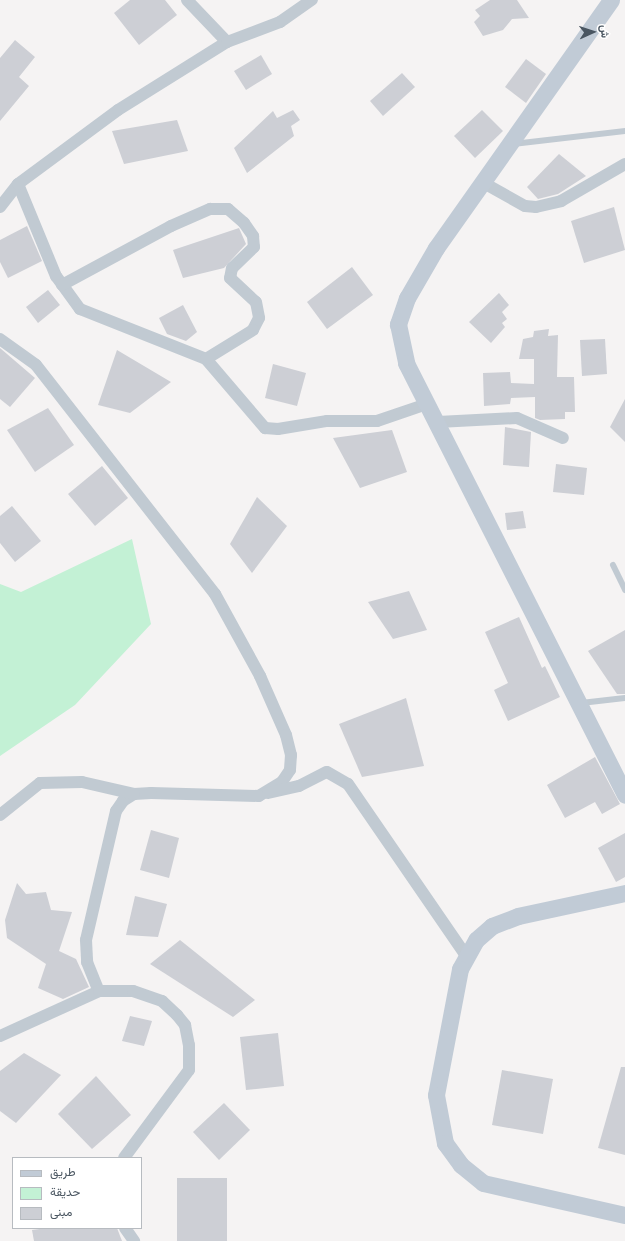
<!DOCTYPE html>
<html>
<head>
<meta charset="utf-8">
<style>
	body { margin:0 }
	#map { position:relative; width:625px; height:1241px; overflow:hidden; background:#f5f3f3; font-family:Arial,Vazirmatn,sans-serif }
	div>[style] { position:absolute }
	.green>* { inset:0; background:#c3f1d5 }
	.building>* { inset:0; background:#cdcfd5 }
	.lane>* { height:6px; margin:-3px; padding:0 3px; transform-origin:3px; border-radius:3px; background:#c1cad2 }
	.street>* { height:12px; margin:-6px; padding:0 6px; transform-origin:6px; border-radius:6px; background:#c1cad2 }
	.secondary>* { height:17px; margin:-8.5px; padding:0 8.5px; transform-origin:8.5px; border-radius:8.5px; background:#c1cbd6 }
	span { translate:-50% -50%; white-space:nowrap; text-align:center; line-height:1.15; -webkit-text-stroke:3.5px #fff; paint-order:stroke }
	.legend { position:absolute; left:12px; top:1157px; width:130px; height:72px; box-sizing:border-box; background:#fff; border:1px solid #b7bbc0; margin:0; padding:5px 7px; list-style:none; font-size:12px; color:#4a5661 }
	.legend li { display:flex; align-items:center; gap:8px; height:20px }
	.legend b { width:20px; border:1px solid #b7bbc0 }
	.north { position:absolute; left:573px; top:12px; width:40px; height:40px; -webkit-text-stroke:3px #fff; paint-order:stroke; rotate:87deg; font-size:11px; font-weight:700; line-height:16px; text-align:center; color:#4a5661 }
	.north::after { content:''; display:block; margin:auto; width:14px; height:18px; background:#4a5661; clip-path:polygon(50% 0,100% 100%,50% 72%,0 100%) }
</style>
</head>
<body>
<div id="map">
	<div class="green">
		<div style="clip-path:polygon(132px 539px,151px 624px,75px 705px,0 756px,0 584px,21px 592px)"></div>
	</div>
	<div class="building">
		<div style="clip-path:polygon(130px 0,165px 0,177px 15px,139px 45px,114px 13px)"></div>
		<div style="clip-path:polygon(490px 0,517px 0,529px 18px,512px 19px,503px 30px,483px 36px,474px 22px,480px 16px,475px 10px)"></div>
		<div style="clip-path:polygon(15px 40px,35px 57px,19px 77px,29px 86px,0 121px,0 58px)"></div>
		<div style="clip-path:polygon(261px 55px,272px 74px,246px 90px,234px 71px)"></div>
		<div style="clip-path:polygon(526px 59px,546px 74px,526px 103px,505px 87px)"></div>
		<div style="clip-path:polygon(402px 73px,415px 87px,383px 116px,370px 101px)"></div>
		<div style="clip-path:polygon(293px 110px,300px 120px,291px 126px,294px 136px,247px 173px,234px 148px,273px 111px,277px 118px)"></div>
		<div style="clip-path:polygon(482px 110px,503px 131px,475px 158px,454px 136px)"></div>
		<div style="clip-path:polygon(177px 120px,188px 151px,124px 164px,112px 131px)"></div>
		<div style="clip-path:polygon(559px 154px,586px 176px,558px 194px,538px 199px,527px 187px)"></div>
		<div style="clip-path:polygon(614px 207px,625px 250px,584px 263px,571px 221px)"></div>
		<div style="clip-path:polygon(27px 226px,42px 261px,8px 278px,0 262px,0 240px)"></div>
		<div style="clip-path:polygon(239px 228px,246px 244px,224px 268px,183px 278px,173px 250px)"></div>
		<div style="clip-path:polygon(352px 267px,373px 295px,327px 329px,307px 302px)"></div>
		<div style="clip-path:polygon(48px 290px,60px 305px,38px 323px,26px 307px)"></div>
		<div style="clip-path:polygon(499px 293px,509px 305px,502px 312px,507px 319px,502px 323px,505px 327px,491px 343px,469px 322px)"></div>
		<div style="clip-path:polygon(183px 305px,197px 332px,186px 341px,167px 334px,159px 318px)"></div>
		<div style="clip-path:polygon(549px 329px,548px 336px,558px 335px,557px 377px,574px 377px,575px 412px,565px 412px,565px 419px,540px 420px,535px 418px,535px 397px,511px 398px,510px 404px,484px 406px,483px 373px,510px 372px,511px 383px,534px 384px,534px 359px,519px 359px,523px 339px,533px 337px,534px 331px)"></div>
		<div style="clip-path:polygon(605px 339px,607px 374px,582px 376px,580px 340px)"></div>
		<div style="clip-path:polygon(0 348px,35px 378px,10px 407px,0 399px)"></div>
		<div style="clip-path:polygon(117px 350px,171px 382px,130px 413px,98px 405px)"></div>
		<div style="clip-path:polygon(273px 364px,306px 373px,297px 406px,265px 398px)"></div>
		<div style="clip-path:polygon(625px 399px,625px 442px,610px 427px)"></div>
		<div style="clip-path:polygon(48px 408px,74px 445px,35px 472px,7px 430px)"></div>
		<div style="clip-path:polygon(505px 427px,531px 432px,529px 467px,503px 465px)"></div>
		<div style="clip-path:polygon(392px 430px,407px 472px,360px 488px,333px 438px)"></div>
		<div style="clip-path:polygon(556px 464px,587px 468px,584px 495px,553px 492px)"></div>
		<div style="clip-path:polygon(102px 466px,128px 498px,95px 526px,68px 494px)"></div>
		<div style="clip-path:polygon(257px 497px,287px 526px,252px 573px,230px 544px)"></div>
		<div style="clip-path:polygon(12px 506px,41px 541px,15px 562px,0 543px,0 516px)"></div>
		<div style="clip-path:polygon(523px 511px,526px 528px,507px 530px,505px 513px)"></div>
		<div style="clip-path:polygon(409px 591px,427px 630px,393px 639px,368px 602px)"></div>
		<div style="clip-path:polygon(519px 617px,542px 668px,545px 666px,560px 697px,508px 721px,494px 690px,508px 683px,485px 632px)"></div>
		<div style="clip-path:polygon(625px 630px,625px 694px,617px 694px,588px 651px)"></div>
		<div style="clip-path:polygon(406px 698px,424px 766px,362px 777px,339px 724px)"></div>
		<div style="clip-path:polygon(595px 757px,620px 804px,602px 814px,595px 802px,565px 818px,547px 785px)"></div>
		<div style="clip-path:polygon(151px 830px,179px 838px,169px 878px,140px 870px)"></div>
		<div style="clip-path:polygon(625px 833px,625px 877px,616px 882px,598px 848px)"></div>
		<div style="clip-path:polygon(17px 883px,26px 894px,46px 892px,51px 910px,72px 912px,59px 951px,76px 959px,89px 987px,63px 999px,38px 988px,46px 964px,7px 938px,5px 920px)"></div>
		<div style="clip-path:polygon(135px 896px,167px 904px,158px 937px,126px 935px)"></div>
		<div style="clip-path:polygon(180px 940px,255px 1000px,233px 1017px,150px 964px)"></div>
		<div style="clip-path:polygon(130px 1016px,152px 1021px,144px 1046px,122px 1041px)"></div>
		<div style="clip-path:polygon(278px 1033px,284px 1086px,246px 1090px,240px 1037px)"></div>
		<div style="clip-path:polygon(24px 1053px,61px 1075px,16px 1123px,0 1111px,0 1071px)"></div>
		<div style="clip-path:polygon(621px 1067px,625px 1067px,625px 1155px,598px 1148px)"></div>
		<div style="clip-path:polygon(502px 1070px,553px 1079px,543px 1134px,492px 1125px)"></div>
		<div style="clip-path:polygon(96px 1076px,131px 1115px,92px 1149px,58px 1114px)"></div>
		<div style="clip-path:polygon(224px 1103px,250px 1130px,219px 1160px,193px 1132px)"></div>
		<div style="clip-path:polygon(177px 1178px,227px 1178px,227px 1241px,177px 1241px)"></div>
		<div style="clip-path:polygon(47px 1228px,117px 1228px,122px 1241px,34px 1241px,32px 1230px)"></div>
	</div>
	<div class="lane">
		<div style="left:513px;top:144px;width:113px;rotate:-6.6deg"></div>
		<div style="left:613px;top:565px;width:28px;rotate:64deg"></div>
		<div style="left:581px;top:703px;width:44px;rotate:-6.5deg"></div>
	</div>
	<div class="street">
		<div style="left:187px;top:0;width:58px;rotate:46.4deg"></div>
		<div style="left:482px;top:182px;width:49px;rotate:29.2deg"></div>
		<div style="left:525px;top:206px;width:11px;rotate:5deg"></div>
		<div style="left:536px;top:207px;width:26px;rotate:-13deg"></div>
		<div style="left:561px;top:201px;width:74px;rotate:-30deg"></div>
		<div style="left:18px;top:184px;width:100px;rotate:67.6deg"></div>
		<div style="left:56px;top:276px;width:41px;rotate:54deg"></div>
		<div style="left:80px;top:309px;width:136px;rotate:21.6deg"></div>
		<div style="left:206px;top:359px;width:91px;rotate:49.5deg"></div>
		<div style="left:265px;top:428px;width:13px;rotate:4deg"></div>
		<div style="left:278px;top:429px;width:50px;rotate:-9.3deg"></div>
		<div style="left:327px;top:421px;width:50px"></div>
		<div style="left:377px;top:421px;width:53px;rotate:-18.8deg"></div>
		<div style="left:0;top:207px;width:29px;rotate:-52deg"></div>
		<div style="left:18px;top:184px;width:124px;rotate:-36.5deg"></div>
		<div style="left:118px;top:110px;width:128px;rotate:-32deg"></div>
		<div style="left:227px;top:42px;width:57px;rotate:-20.7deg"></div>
		<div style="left:280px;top:22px;width:39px;rotate:-35deg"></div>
		<div style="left:62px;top:285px;width:124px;rotate:-28.4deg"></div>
		<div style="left:171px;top:226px;width:43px;rotate:-23.6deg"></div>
		<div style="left:210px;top:209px;width:18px"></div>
		<div style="left:228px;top:209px;width:21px;rotate:41deg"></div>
		<div style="left:244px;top:223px;width:16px;rotate:55deg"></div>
		<div style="left:253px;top:236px;width:11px;rotate:85deg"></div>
		<div style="left:254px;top:247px;width:30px;rotate:136deg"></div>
		<div style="left:232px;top:268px;width:10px;rotate:101deg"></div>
		<div style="left:230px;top:278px;width:35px;rotate:43deg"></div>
		<div style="left:256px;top:302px;width:16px;rotate:79deg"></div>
		<div style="left:259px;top:318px;width:13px;rotate:117deg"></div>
		<div style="left:253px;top:330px;width:55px;rotate:148.3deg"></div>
		<div style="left:0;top:339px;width:44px;rotate:35.8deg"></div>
		<div style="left:36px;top:365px;width:291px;rotate:52deg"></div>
		<div style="left:215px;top:594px;width:94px;rotate:61.2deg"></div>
		<div style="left:260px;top:676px;width:64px;rotate:66.2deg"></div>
		<div style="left:286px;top:735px;width:21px;rotate:76deg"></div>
		<div style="left:291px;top:755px;width:15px;rotate:94deg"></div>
		<div style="left:290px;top:770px;width:14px;rotate:124deg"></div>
		<div style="left:282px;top:782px;width:27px;rotate:149deg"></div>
		<div style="left:259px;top:796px;width:108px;rotate:-178.4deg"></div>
		<div style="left:151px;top:793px;width:17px;rotate:177deg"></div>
		<div style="left:134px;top:794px;width:13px;rotate:148deg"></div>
		<div style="left:123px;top:801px;width:12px;rotate:125deg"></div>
		<div style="left:116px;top:811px;width:132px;rotate:103.1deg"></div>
		<div style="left:86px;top:940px;width:22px;rotate:87deg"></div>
		<div style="left:87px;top:962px;width:31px;rotate:68deg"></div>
		<div style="left:438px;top:422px;width:79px;rotate:-2.9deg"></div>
		<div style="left:517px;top:418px;width:50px;rotate:23.5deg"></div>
		<div style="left:268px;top:793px;width:32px;rotate:-13deg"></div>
		<div style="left:299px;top:786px;width:31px;rotate:-27deg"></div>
		<div style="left:327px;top:772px;width:24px;rotate:30deg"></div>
		<div style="left:348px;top:784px;width:209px;rotate:55.5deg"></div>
		<div style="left:0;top:815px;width:51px;rotate:-38.7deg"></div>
		<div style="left:40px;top:783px;width:42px;rotate:-1.4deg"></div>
		<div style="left:82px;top:782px;width:53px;rotate:13deg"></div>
		<div style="left:0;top:1036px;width:109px;rotate:-24.4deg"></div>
		<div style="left:99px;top:991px;width:34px"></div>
		<div style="left:133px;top:991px;width:31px;rotate:19deg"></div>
		<div style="left:162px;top:1001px;width:21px;rotate:43deg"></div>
		<div style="left:177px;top:1015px;width:13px;rotate:51deg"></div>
		<div style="left:185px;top:1025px;width:20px;rotate:79deg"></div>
		<div style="left:189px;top:1045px;width:25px;rotate:90deg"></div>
		<div style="left:189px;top:1070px;width:109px;rotate:126.5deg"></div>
		<div style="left:125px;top:1228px;width:16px;rotate:55deg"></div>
	</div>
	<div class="secondary">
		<div style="left:611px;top:0;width:304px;rotate:125.2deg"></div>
		<div style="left:436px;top:248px;width:58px;rotate:120.1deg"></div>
		<div style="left:407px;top:298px;width:28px;rotate:109deg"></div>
		<div style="left:398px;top:324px;width:40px;rotate:78deg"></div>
		<div style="left:406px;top:363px;width:484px;rotate:63.1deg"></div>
		<div style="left:625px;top:893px;width:109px;rotate:167.9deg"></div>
		<div style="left:518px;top:916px;width:28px;rotate:159deg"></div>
		<div style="left:492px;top:926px;width:21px;rotate:139deg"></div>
		<div style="left:476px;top:940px;width:33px;rotate:119deg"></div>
		<div style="left:460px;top:969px;width:128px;rotate:100.8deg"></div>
		<div style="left:436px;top:1095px;width:49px;rotate:79.4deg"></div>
		<div style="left:445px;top:1143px;width:27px;rotate:54deg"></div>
		<div style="left:461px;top:1165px;width:28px;rotate:39deg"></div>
		<div style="left:483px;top:1183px;width:146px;rotate:12.7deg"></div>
	</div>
	<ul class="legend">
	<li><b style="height:5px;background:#c1cbd6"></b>طريق</li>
	<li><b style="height:11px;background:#c3f1d5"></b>حديقة</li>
	<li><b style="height:11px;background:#cdcfd5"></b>مبنى</li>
	</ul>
	<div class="north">ش</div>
</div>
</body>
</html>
